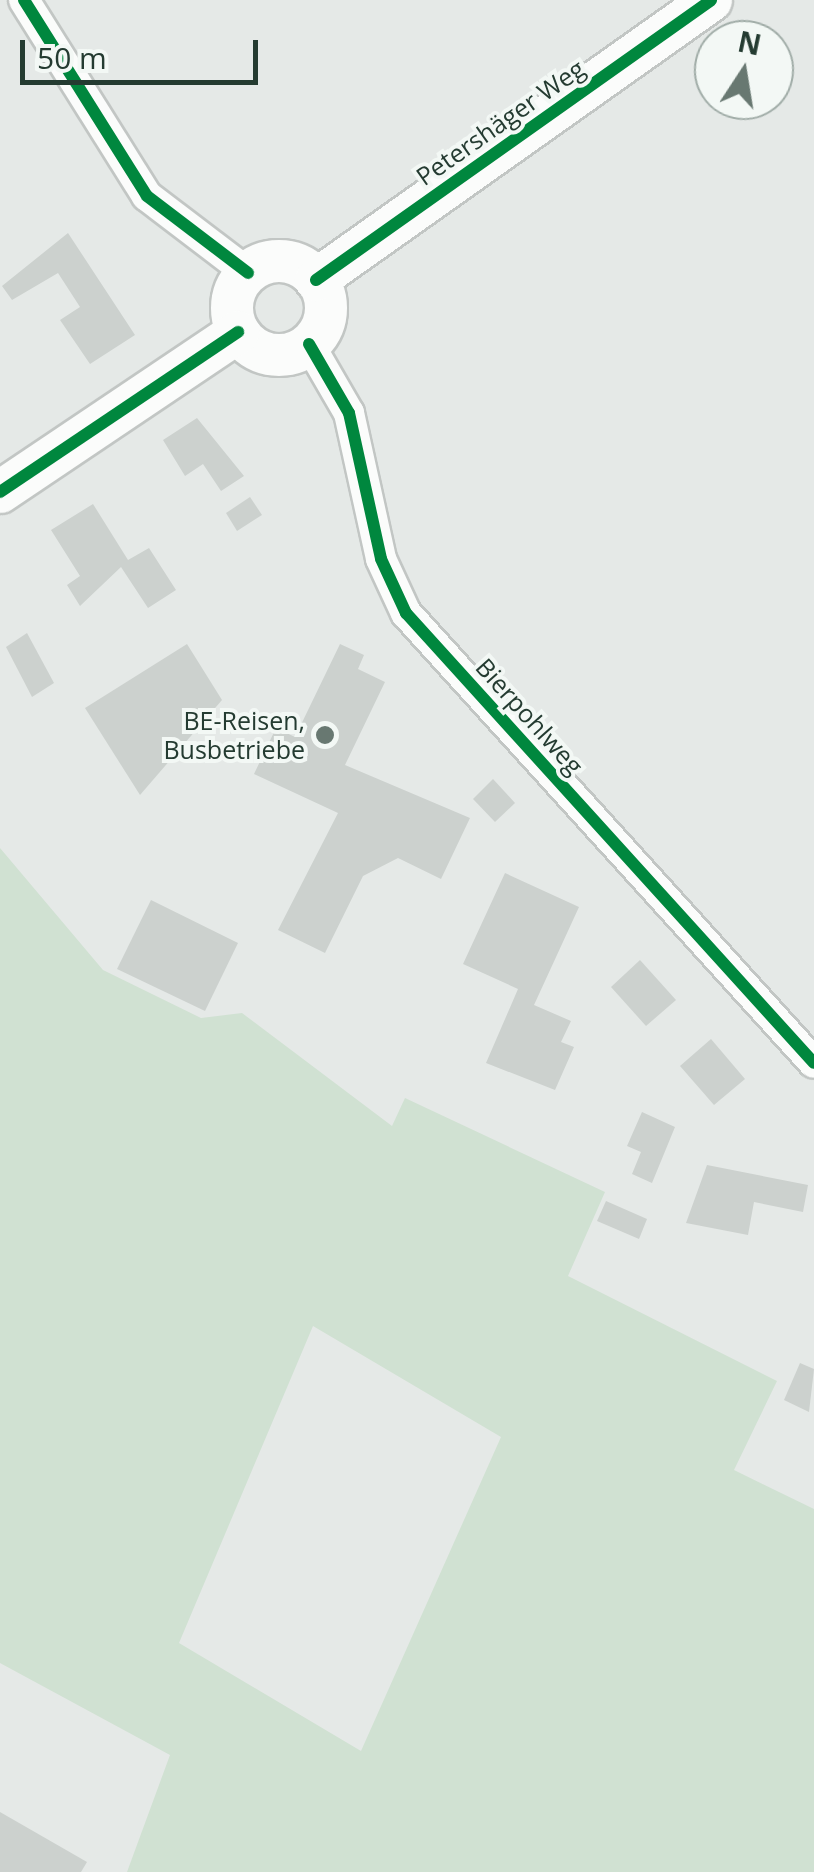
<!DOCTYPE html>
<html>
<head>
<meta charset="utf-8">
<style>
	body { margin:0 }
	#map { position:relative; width:814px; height:1872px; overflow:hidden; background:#e5e9e7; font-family:"Open Sans",sans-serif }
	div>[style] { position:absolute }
	.green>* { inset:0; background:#d0e1d2 }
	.building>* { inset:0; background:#ccd1ce }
	.roads { filter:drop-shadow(2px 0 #c2c6c4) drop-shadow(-2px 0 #c2c6c4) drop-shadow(0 2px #c2c6c4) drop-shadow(0 -2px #c2c6c4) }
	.street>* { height:30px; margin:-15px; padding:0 15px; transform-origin:15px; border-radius:15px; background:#fbfcfb }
	.secondary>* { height:42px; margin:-21px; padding:0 21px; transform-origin:21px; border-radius:21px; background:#fbfcfb }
	.secondary>.ring { margin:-21px; padding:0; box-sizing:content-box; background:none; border:42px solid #fbfcfb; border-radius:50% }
	.cycleway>* { height:12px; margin:-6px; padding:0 6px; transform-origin:6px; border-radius:6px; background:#00873e }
	.dots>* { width:28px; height:28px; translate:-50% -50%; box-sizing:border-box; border:5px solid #f3f8f5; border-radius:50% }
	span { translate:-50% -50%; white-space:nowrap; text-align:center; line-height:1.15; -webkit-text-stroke:8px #f3f8f5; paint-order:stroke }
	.street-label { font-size:25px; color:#243b31 }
	.poi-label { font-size:25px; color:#243b31 }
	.right { translate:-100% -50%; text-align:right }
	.north { position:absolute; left:694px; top:20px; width:100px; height:100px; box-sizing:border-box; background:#f3f8f5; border:2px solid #a0aca7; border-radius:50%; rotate:12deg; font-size:28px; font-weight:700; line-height:40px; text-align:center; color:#243b31 }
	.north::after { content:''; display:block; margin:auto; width:35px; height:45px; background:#687871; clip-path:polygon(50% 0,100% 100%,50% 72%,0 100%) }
	.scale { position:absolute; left:20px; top:40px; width:238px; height:45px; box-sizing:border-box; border:5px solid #243b31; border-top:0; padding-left:12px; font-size:30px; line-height:35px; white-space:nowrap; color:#243b31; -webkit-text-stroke:8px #f3f8f5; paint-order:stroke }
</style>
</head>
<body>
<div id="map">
	<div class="green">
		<div style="clip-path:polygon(evenodd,0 848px,103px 970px,201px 1018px,242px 1013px,392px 1126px,405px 1098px,605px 1192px,568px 1276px,777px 1381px,734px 1470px,814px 1509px,814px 1872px,127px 1872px,170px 1755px,0 1663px,0 848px,313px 1326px,501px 1437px,361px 1751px,179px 1643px,313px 1326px)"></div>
	</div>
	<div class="building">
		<div style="clip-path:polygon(68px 233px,135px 335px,90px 364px,60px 320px,80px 307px,58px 273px,12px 300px,2px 286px)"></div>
		<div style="clip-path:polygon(197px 418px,244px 476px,221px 491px,203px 464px,185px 476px,163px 440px)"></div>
		<div style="clip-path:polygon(250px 497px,262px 515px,237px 531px,226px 513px)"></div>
		<div style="clip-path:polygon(93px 504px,128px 560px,149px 548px,176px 590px,148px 608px,121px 567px,80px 606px,67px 585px,80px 576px,51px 530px)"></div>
		<div style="clip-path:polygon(27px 633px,54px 683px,32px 697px,6px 647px)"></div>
		<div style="clip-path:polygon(187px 644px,222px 700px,140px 795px,85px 708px)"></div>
		<div style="clip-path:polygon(340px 644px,364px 655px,358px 669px,385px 682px,345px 765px,470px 818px,441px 879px,398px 858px,363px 876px,325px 953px,278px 930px,338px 813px,254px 774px,276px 728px,295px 737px)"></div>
		<div style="clip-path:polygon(493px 779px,515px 803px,495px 822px,473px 799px)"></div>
		<div style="clip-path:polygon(505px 873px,579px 907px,534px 1005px,571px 1021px,561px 1042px,574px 1047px,555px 1090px,486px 1063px,518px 989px,463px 964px)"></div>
		<div style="clip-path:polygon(151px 900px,238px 943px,205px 1011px,117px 969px)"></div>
		<div style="clip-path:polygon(640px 960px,676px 1000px,646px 1026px,611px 987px)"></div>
		<div style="clip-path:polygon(711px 1039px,745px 1079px,714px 1105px,680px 1066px)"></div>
		<div style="clip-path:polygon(642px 1112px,675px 1127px,652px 1183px,632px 1174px,641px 1152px,627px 1146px)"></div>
		<div style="clip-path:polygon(707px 1165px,808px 1185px,803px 1212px,754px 1202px,748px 1235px,686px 1223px)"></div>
		<div style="clip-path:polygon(606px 1201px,647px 1219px,639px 1239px,597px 1221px)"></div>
		<div style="clip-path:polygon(800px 1363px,814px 1369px,809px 1412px,784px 1400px)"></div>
		<div style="clip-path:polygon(0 1812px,87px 1862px,81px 1872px,0 1872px)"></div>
	</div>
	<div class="roads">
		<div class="street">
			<div style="left:24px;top:0;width:231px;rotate:57.9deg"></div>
			<div style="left:147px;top:196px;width:127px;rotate:37.3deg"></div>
			<div style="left:309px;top:344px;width:80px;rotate:59.9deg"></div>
			<div style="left:349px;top:413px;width:149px;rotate:77.6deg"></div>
			<div style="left:381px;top:559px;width:60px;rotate:65.2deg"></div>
			<div style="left:406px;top:613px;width:607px;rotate:47.8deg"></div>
		</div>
		<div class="secondary">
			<div class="ring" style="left:232px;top:261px;width:52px;height:52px"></div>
			<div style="left:316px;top:280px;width:484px;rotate:-35.3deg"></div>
			<div style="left:0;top:492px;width:287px;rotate:-33.9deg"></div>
		</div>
	</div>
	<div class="cycleway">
		<div style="left:24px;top:0;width:231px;rotate:57.9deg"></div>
		<div style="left:147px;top:196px;width:127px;rotate:37.3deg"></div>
		<div style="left:316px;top:280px;width:484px;rotate:-35.3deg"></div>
		<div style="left:309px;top:344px;width:80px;rotate:59.9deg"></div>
		<div style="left:349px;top:413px;width:149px;rotate:77.6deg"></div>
		<div style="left:381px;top:559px;width:60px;rotate:65.2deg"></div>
		<div style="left:406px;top:613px;width:607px;rotate:47.8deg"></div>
		<div style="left:0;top:492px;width:287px;rotate:-33.9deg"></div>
	</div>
	<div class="dots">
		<div style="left:325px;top:735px;background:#687871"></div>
	</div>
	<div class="street-label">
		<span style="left:500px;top:122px;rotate:-35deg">Petershäger Weg</span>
		<span style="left:530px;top:716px;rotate:48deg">Bierpohlweg</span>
	</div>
	<div class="poi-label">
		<span class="right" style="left:305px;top:735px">BE-Reisen,<br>Busbetriebe</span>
	</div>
	<div class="north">N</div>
	<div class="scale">50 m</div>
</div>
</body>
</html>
